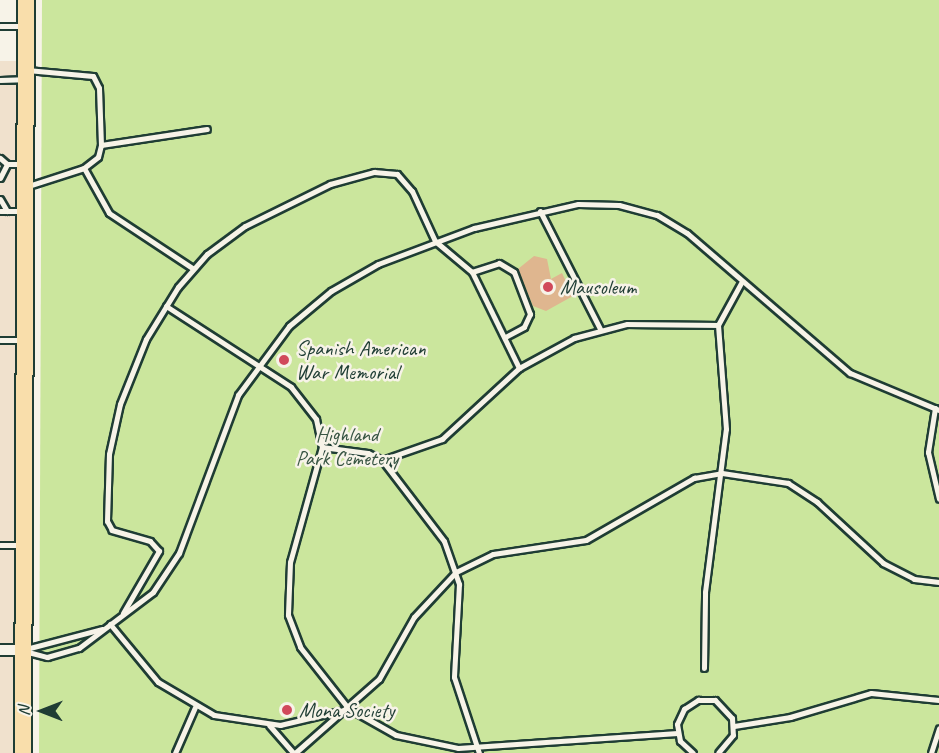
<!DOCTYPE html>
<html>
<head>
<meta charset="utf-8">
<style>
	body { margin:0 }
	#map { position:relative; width:939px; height:753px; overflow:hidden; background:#f7f3e8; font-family:Caveat,sans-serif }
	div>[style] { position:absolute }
	.built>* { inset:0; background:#f0e1cd }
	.green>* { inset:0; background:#cbe69d }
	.building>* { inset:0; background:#dfb68f }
	.roads { filter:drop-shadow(2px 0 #1f3d34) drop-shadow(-2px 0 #1f3d34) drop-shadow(0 2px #1f3d34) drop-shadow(0 -2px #1f3d34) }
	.service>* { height:5px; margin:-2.5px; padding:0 2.5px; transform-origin:2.5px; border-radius:2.5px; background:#f7f3e8 }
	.minor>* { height:10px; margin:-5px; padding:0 5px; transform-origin:5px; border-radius:5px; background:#f7f3e8 }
	.primary>* { height:16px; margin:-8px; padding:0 8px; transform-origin:8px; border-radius:8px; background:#f9deab }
	.dots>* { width:16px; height:16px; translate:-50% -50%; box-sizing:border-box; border:3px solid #f7f3e8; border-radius:50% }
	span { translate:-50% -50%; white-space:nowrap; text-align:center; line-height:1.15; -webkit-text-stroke:5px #f7f3e8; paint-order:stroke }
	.poi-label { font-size:21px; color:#1f3d34 }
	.left { translate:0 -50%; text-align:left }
	.park-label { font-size:21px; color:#395644 }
	.north { position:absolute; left:12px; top:681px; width:60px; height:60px; -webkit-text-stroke:4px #f7f3e8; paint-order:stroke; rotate:270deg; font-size:16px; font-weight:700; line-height:24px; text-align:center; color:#1f3d34 }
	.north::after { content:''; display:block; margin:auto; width:21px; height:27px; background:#1f3d34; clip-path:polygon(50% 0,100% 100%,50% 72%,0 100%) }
</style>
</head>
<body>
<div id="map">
	<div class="built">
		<div style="clip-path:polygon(0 61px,25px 61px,23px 753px,0 753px)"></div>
	</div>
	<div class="green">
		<div style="clip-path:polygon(42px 0,939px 0,939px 753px,39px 753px)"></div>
	</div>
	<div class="building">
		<div style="clip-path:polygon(534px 256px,547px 259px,551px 279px,562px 273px,573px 296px,546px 311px,533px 306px,518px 269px)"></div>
	</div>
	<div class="roads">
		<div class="service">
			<div style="left:0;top:26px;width:22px"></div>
			<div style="left:27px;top:70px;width:66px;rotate:5.2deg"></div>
			<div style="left:93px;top:76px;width:13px;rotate:63deg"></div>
			<div style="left:99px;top:88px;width:57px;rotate:88deg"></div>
			<div style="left:101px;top:145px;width:12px;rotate:104deg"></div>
			<div style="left:98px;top:157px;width:18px;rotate:142deg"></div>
			<div style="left:84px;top:168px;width:59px;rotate:162.2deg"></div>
			<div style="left:0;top:80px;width:23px;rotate:-2deg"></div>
			<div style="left:101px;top:145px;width:107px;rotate:-8.6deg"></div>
			<div style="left:0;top:158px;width:9px;rotate:41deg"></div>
			<div style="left:7px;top:164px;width:17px"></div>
			<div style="left:84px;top:168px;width:51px;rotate:60.9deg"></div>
			<div style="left:109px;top:213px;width:100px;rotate:33.5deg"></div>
			<div style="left:0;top:178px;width:16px;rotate:-63deg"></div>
			<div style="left:0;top:199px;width:14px;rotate:60deg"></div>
			<div style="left:0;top:211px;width:24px"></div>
			<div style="left:540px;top:211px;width:132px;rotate:63deg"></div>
			<div style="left:472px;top:272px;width:28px;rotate:-18deg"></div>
			<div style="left:499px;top:263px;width:17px;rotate:31deg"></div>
			<div style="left:514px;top:272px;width:45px;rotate:69.1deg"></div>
			<div style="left:530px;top:314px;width:14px;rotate:115deg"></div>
			<div style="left:524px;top:327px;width:21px;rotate:152deg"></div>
			<div style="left:166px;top:306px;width:149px;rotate:32.9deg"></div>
			<div style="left:291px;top:387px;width:41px;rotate:52deg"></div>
			<div style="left:316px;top:419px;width:29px;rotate:78deg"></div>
			<div style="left:322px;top:447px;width:119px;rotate:105.5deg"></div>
			<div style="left:290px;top:562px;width:53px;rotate:92.2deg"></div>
			<div style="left:288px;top:615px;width:34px;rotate:69deg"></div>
			<div style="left:300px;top:647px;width:78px;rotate:51.8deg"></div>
			<div style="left:348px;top:708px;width:55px;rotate:29.4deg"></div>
			<div style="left:396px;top:735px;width:63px;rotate:11.8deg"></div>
			<div style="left:458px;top:748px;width:220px;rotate:-3.9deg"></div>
			<div style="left:0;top:340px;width:24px"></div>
			<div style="left:935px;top:408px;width:45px;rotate:99deg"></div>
			<div style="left:928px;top:452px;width:48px;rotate:76.8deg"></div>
			<div style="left:322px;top:447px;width:46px;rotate:7.4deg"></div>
			<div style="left:368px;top:453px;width:16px;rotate:27deg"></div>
			<div style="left:382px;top:460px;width:102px;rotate:52.6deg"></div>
			<div style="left:444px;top:541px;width:46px;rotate:70.8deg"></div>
			<div style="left:459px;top:584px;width:93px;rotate:93.1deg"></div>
			<div style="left:454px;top:677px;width:80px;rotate:71.8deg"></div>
			<div style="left:382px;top:460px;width:64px;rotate:-19.3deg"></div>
			<div style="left:442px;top:439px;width:105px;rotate:-42.7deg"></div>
			<div style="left:519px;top:368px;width:63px;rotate:-28.6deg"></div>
			<div style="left:574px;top:338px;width:55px;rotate:-14.8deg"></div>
			<div style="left:627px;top:324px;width:91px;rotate:0.6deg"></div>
			<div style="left:0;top:545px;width:22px"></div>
			<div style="left:123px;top:613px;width:72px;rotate:-59.9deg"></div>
			<div style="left:159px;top:551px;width:13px;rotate:-132deg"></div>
			<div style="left:150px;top:541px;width:40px;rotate:-164deg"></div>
			<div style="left:112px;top:530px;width:10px;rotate:-119deg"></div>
			<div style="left:107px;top:521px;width:67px;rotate:-88.3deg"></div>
			<div style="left:109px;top:454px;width:51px;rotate:-77.6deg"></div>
			<div style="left:120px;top:404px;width:70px;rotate:-68.2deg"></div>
			<div style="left:146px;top:339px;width:61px;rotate:-58.4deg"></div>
			<div style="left:178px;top:287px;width:44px;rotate:-48.7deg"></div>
			<div style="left:207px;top:254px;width:47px;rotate:-36.4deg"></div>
			<div style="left:245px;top:226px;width:95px;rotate:-26.3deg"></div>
			<div style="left:330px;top:184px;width:46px;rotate:-15.3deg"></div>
			<div style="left:374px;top:172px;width:23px;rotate:5deg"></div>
			<div style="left:397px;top:174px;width:23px;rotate:49deg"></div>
			<div style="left:412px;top:191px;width:55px;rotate:65.3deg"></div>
			<div style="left:435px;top:241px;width:48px;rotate:40deg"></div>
			<div style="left:472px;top:272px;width:107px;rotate:63.9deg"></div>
			<div style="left:110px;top:624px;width:75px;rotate:50.4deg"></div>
			<div style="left:158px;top:682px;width:65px;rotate:30.5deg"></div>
			<div style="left:214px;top:715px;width:67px;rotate:8.6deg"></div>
			<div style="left:280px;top:725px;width:66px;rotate:-13.2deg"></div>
			<div style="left:26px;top:649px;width:79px;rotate:-14.7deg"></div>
			<div style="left:28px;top:652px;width:20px;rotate:15deg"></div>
			<div style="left:47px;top:657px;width:33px;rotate:-16deg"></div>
			<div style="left:79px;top:648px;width:93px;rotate:-37.1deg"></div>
			<div style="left:153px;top:592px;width:47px;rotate:-56.3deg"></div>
			<div style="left:179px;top:553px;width:169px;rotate:-69.5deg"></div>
			<div style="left:238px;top:395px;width:86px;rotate:-53.5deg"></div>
			<div style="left:289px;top:326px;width:55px;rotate:-39.8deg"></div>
			<div style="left:331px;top:291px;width:54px;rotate:-29.9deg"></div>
			<div style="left:378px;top:264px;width:103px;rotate:-20.6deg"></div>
			<div style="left:474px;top:228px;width:107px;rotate:-13deg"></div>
			<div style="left:578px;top:204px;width:41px;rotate:1.4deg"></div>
			<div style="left:619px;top:205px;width:39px;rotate:15deg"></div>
			<div style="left:657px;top:215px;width:35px;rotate:31deg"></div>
			<div style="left:687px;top:233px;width:215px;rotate:40.7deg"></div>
			<div style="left:850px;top:373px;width:96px;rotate:22.6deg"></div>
			<div style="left:704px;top:668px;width:76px;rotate:-89.2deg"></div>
			<div style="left:705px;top:592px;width:164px;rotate:-82.7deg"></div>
			<div style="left:726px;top:429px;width:104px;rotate:-94.4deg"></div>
			<div style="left:718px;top:325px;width:48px;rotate:-61.3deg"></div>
			<div style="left:269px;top:725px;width:37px;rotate:49deg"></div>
			<div style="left:734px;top:726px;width:57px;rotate:-9.1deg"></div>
			<div style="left:790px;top:717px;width:84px;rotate:-16.5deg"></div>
			<div style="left:871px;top:693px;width:68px;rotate:5.9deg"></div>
			<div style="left:175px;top:753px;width:50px;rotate:-66.5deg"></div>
			<div style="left:295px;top:753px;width:112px;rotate:-41.4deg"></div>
			<div style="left:379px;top:679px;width:71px;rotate:-60.6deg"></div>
			<div style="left:414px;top:617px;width:62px;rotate:-47deg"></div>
			<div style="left:456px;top:572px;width:41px;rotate:-25.9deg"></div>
			<div style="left:493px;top:554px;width:94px;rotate:-8.6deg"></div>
			<div style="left:586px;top:540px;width:125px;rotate:-29.9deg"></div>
			<div style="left:694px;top:478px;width:28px;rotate:-10deg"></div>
			<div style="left:722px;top:473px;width:67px;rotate:8.6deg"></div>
			<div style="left:788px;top:483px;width:35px;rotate:33deg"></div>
			<div style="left:817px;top:502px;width:90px;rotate:42.7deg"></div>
			<div style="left:883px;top:563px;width:35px;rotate:27deg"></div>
			<div style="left:914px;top:579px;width:25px;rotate:7deg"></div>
			<div style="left:693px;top:753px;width:18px;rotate:-137deg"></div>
			<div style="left:680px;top:741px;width:17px;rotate:-100deg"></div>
			<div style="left:677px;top:724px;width:17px;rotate:-65deg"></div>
			<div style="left:684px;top:709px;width:17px;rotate:-33deg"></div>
			<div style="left:698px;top:700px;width:17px"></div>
			<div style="left:715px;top:700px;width:25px;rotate:47deg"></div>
			<div style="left:732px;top:718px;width:17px;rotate:87deg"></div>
			<div style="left:733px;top:735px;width:23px;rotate:130deg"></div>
			<div style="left:931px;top:753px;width:26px;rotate:-72deg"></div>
		</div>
		<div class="minor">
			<div style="left:0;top:650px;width:23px"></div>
		</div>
		<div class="primary">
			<div style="left:23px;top:753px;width:753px;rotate:-89.77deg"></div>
		</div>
	</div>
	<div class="dots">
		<div style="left:548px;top:287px;background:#d1495b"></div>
		<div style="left:284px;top:360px;background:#d1495b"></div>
		<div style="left:287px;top:710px;background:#d1495b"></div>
	</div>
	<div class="poi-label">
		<span class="left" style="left:560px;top:287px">Mausoleum</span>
		<span class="left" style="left:296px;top:360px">Spanish American<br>War Memorial</span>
		<span class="left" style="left:299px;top:710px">Mona Society</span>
	</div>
	<div class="park-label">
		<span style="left:347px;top:446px">Highland<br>Park Cemetery</span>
	</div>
	<div class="north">N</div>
</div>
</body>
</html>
